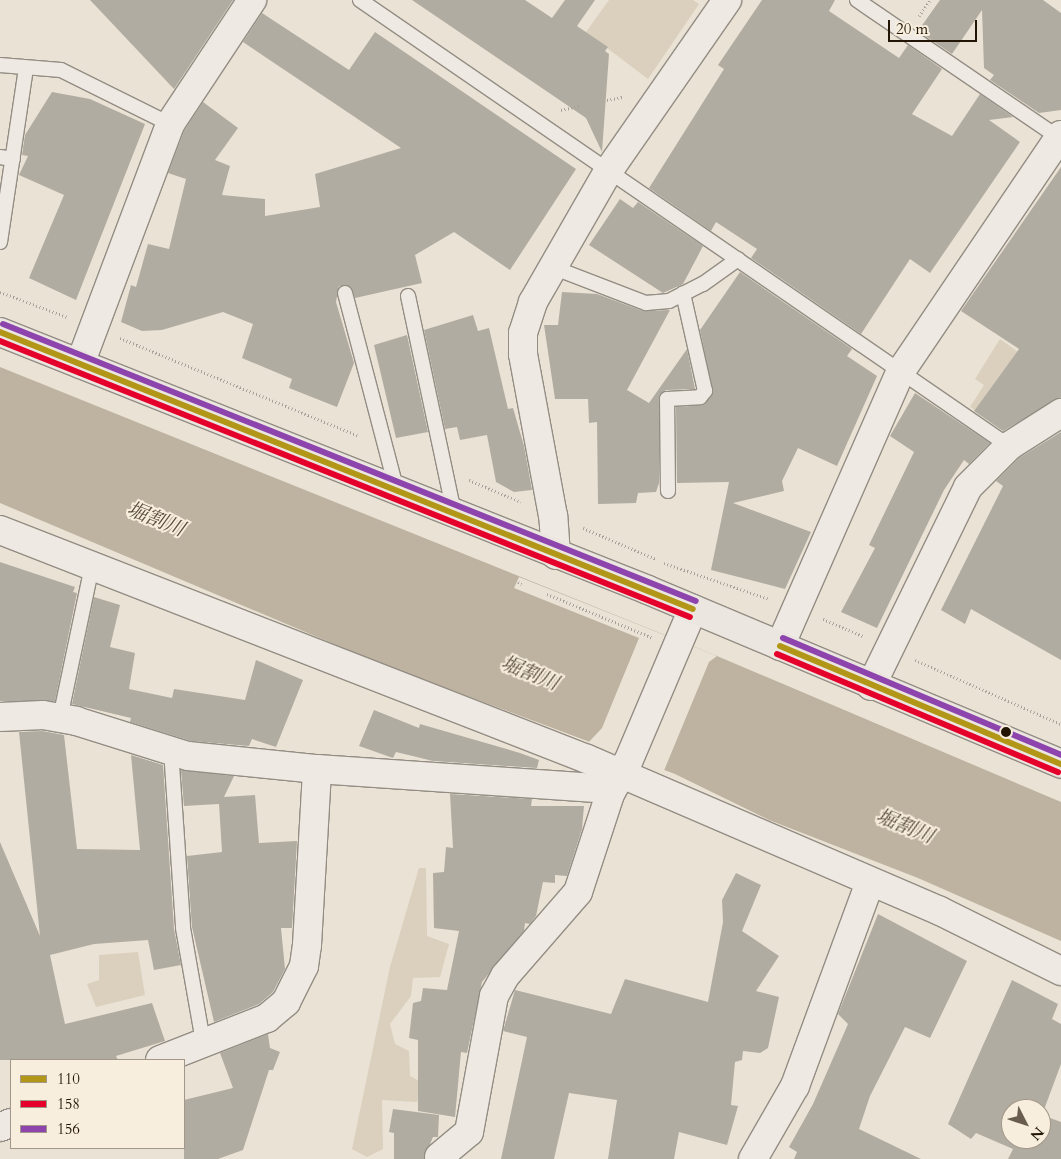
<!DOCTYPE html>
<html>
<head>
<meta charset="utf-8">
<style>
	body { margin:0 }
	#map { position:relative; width:1061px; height:1159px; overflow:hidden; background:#eae2d4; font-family:Cardo,"Noto Serif JP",serif }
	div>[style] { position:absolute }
	.green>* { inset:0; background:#dbd0bd }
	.water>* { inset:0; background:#beb2a0 }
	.pier>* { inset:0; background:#eae2d4 }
	.building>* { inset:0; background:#b1aca1 }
	.path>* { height:3px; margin-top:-1.5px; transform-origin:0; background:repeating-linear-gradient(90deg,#a6a19a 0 1px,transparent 0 3.5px) }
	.roads { filter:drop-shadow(1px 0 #938d84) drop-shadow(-1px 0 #938d84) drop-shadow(0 1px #938d84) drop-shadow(0 -1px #938d84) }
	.service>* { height:14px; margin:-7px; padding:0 7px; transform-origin:7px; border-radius:7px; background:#eeeae3 }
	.minor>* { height:28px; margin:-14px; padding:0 14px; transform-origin:14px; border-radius:14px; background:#eeeae3 }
	.tertiary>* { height:28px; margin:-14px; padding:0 14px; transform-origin:14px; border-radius:14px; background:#eeeae3 }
	.trunk>* { height:28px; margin:-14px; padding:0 14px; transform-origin:14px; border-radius:14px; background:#ebe6df }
	.bus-1>* { height:6px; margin:-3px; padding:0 3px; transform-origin:3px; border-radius:3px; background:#b19618 }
	.bus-2>* { height:6px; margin:-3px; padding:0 3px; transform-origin:3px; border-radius:3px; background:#e4002b }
	.bus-3>* { height:6px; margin:-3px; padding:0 3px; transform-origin:3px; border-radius:3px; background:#8e44ad }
	.dots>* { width:14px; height:14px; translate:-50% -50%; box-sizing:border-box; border:2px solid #f7eede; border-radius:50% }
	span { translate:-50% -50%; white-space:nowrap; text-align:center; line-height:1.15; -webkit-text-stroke:4px #f7eede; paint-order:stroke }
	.water-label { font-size:20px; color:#594c3a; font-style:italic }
	.legend { position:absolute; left:10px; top:1059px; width:175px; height:90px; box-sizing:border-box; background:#f7eede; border:1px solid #a29788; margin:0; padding:6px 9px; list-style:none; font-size:15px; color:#221506 }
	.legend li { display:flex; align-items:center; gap:10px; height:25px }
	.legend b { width:25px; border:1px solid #a29788 }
	.north { position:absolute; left:1001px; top:1099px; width:50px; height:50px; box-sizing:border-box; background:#f7eede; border:1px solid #a29788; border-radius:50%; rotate:131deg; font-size:14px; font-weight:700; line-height:20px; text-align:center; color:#221506 }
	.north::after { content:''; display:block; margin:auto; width:18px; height:22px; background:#685d4e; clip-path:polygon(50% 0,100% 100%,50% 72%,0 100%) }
	.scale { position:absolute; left:888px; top:20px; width:89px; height:22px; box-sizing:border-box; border:2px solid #221506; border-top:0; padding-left:6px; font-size:15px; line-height:18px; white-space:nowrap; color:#221506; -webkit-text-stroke:4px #f7eede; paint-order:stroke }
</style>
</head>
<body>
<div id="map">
	<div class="green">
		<div style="clip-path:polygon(609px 0,693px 0,699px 4px,648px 79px,586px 32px)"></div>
		<div style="clip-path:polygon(1000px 339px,1022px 355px,1006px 373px,1003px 371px,975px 410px,970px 407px,984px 385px,975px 379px)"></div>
		<div style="clip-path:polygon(419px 868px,426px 868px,427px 936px,449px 944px,440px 977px,413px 978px,411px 996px,390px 1024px,395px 1044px,409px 1051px,410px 1076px,423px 1083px,417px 1102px,382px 1100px,383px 1149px,367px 1157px,352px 1149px,390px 967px)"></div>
		<div style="clip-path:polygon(138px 952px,145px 995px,96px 1007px,87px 984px,99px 980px,99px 955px)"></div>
	</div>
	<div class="water">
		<div style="clip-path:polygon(0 367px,717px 656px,1061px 802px,1061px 941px,918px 878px,769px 820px,675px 774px,374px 661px,0 503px)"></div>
	</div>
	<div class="pier">
		<div style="clip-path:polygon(519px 577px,717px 656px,709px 662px,663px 773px,587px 744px,602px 728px,639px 638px,514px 588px)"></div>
	</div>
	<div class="building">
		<div style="clip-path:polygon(90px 0,233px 0,174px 89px)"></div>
		<div style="clip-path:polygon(412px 0,525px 0,552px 18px,565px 0,595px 0,577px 26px,608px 47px,605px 51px,609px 54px,602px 152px,586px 118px)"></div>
		<div style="clip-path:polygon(762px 0,835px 0,829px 11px,899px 58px,908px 45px,942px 69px,912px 114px,952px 136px,980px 94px,1013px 117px,989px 120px,1020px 142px,930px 273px,910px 259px,861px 334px,751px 258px,757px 249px,716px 222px,711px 231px,649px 188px,724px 69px,718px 65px)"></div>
		<div style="clip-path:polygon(940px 0,1043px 0,1061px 13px,1061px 110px,1039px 113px,990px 80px,994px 75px,984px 68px,982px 10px,952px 54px,918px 31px)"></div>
		<div style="clip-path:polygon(262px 13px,349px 70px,375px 32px,576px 169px,510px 270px,454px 232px,415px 255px,422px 283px,355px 298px,351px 287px,339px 286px,336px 302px,354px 363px,337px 407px,289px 388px,292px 379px,242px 358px,253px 324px,223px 312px,162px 330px,142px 331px,121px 322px,131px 285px,136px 287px,148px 244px,169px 249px,186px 179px,168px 173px,184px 131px,203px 102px,238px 128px,215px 160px,230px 166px,222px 195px,265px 199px,265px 216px,320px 207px,315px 174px,401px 148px,243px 42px)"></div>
		<div style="clip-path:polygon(52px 92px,90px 99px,145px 124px,76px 300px,29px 278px,64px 195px,19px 175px,28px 156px,22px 155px,25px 135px)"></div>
		<div style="clip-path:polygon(1061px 167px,1061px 397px,1003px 431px,974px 411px,1019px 349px,961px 311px)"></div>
		<div style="clip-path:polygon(620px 199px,633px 208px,638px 202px,703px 246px,683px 284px,663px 293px,589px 245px)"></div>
		<div style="clip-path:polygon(740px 272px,852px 349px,847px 356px,877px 376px,837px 466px,798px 448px,782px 481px,784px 491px,733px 503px,811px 532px,785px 589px,711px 570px,729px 482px,677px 483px,676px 407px,704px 405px,713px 393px,700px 330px)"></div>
		<div style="clip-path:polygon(562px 292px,597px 294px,643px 311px,670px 310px,627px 390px,649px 403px,687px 349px,695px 389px,666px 390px,659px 395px,659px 483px,656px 492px,638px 493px,636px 503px,598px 504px,597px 422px,589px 423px,588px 399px,555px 399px,544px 325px,558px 325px)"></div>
		<div style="clip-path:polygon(473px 315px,478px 331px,489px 328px,508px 409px,513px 408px,524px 446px,532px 490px,514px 492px,496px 482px,487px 435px,460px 440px,457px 427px,445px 429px,424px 330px)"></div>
		<div style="clip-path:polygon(407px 335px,428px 432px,396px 438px,374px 345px)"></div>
		<div style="clip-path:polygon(915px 393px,990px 443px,969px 464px,964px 460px,944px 490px,877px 628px,841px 612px,875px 548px,869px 545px,914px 452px,890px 436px)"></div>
		<div style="clip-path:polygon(1061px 432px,1061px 660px,971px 609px,965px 624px,941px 610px,1003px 486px,996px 481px,1019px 458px)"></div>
		<div style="clip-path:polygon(0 562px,75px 587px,73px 592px,77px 593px,55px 701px,0 701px)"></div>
		<div style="clip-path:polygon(94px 597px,120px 605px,110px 647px,135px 653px,129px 689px,172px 698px,174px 689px,245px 700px,256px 660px,303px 680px,276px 747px,252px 739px,249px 746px,191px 741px,130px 722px,131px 718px,72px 704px)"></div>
		<div style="clip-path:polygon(374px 710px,419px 728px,420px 724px,520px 753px,539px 760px,537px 768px,433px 761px,396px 752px,393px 758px,359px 746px)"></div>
		<div style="clip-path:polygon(42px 731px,64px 735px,77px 849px,140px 850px,131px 755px,163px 765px,174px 929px,181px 965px,154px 970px,148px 940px,94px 944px,50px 955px,65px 1024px,152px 1003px,165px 1041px,116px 1056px,118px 1060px,0 1060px,0 842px,40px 936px,19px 732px)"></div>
		<div style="clip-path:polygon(181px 770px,234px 776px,224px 797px,255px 795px,259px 843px,297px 841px,292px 928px,281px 928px,285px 969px,273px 992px,259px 1004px,214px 1022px,192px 927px,187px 856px,222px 852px,219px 804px,184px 806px)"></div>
		<div style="clip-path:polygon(450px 794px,532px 799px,531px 806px,584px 806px,582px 829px,567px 876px,555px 875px,555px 883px,543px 882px,536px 916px,530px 924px,525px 923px,524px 931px,482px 982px,467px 1053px,461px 1052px,455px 1117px,418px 1111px,418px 1040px,409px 1038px,413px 1003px,421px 1001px,423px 988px,447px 990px,459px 931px,434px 928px,433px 873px,444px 872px,446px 847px,453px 848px)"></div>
		<div style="clip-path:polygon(736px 873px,761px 885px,742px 931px,779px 956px,756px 991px,779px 997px,768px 1048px,760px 1053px,743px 1051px,742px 1060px,735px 1062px,731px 1105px,738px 1106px,727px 1145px,679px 1132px,674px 1159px,608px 1159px,617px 1100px,569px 1093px,554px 1159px,501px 1159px,527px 1037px,503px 1031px,515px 990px,611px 1014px,625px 979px,708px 1002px,723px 922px,722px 900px)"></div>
		<div style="clip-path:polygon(878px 914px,967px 961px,930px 1038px,905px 1027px,870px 1096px,859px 1129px,921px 1159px,794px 1159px,797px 1152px,789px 1147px,813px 1104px,848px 1024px,838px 1014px)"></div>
		<div style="clip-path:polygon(evenodd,1012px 980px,1058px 1004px,1052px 1019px,1061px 1024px,1061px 1064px,1042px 1115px,1061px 1122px,1061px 1159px,1008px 1159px,1013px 1149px,976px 1133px,971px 1139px,948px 1124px,1012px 980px,1011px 1109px,1041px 1109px,1041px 1139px,1011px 1139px,1011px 1109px)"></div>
		<div style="clip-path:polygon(268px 1034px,270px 1048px,280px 1052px,273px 1070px,269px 1070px,243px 1150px,218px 1159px,184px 1159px,184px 1100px,233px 1088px,220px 1053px)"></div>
		<div style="clip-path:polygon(393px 1109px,439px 1115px,438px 1137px,433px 1137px,424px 1159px,394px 1159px,394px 1133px,389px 1132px)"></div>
	</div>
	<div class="path">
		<div style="left:919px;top:16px;width:19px;rotate:-55deg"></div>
		<div style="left:607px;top:100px;width:16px;rotate:-11deg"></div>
		<div style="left:561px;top:110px;width:19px;rotate:-12deg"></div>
		<div style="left:0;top:292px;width:72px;rotate:20.5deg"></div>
		<div style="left:120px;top:338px;width:258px;rotate:22.3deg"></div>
		<div style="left:469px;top:480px;width:56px;rotate:22.9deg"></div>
		<div style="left:583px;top:528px;width:79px;rotate:23deg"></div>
		<div style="left:664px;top:563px;width:111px;rotate:18.9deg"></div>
		<div style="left:518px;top:582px;width:4px;rotate:27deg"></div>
		<div style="left:547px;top:594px;width:113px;rotate:22.5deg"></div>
		<div style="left:823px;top:619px;width:43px;rotate:23deg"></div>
		<div style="left:915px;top:660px;width:159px;rotate:23.7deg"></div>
	</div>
	<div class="roads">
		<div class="service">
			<div style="left:360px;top:0;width:787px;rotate:34.5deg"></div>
			<div style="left:857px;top:0;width:247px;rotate:34.3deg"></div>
			<div style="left:0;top:65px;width:61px;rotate:4.7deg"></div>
			<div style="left:61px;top:70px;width:122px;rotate:26.4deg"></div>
			<div style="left:0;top:157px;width:13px;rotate:9deg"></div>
			<div style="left:0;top:242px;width:176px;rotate:-81.5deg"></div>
			<div style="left:552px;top:267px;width:101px;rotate:21deg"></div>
			<div style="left:646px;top:303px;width:23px;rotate:-5deg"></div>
			<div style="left:669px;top:301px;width:38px;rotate:-27deg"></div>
			<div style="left:703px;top:284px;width:43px;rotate:-35.5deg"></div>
			<div style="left:345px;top:293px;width:205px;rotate:75.3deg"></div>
			<div style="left:408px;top:296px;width:222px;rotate:78deg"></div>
			<div style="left:668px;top:491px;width:92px;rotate:-90.6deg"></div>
			<div style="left:667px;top:399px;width:33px;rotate:-3deg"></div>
			<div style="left:700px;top:397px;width:8px;rotate:-50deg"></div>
			<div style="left:705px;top:391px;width:100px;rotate:-102.7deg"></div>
			<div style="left:60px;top:718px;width:155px;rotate:-78.1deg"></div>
			<div style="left:171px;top:750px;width:178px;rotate:86.1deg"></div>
			<div style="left:183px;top:928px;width:115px;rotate:80deg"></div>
		</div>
		<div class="minor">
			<div style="left:80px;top:364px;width:256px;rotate:-69.4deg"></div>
			<div style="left:170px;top:124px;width:149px;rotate:-56.5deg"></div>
			<div style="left:556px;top:555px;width:39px;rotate:-94deg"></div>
			<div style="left:553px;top:516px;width:165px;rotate:-100.5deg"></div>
			<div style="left:523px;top:354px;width:21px;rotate:-90deg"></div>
			<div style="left:523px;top:333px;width:33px;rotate:-72deg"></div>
			<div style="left:533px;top:302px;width:152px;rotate:-60.1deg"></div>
			<div style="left:609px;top:170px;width:207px;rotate:-55.2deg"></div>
			<div style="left:780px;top:646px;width:300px;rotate:-66.3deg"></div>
			<div style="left:901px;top:371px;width:285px;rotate:-55.9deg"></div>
			<div style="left:871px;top:686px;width:221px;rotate:-64deg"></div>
			<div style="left:968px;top:487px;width:58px;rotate:-45deg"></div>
			<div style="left:1009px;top:446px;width:62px;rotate:-32.4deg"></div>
			<div style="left:0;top:717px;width:43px;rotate:-2.7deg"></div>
			<div style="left:43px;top:715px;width:34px;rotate:10deg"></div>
			<div style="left:76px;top:721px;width:117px;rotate:17.4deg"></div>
			<div style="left:188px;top:756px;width:130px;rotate:5.8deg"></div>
			<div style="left:317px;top:769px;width:283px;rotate:3.9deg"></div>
			<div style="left:599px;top:788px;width:25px;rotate:-32deg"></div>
			<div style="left:160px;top:1060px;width:115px;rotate:-21.4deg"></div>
			<div style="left:267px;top:1018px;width:25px;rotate:-40deg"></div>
			<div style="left:286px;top:1002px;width:40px;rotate:-63.4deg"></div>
			<div style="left:304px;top:966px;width:21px;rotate:-82deg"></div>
			<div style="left:307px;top:945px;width:176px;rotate:-86.7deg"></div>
			<div style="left:0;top:1127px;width:12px;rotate:-20deg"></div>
			<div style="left:439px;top:1157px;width:39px;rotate:-40deg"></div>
			<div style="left:469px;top:1132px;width:138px;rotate:-79.6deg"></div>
			<div style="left:494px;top:996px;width:23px;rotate:-61deg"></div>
			<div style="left:505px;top:976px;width:111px;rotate:-49deg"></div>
			<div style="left:578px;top:892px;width:103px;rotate:-71.9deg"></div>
			<div style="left:610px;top:794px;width:37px;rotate:-61deg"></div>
			<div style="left:628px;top:762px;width:166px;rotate:-67deg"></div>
			<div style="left:753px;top:1159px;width:84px;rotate:-60.1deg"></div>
			<div style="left:795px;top:1086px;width:217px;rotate:-69.8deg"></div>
		</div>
		<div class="tertiary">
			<div style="left:0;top:530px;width:630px;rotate:21.31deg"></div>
			<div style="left:587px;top:759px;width:384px;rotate:23.3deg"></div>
			<div style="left:940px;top:911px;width:135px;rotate:26.4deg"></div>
		</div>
		<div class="trunk">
			<div style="left:0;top:332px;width:697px;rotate:21.71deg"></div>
			<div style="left:648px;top:590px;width:448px;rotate:22.8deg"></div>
		</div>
	</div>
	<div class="bus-1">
		<div style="left:0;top:332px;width:746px;rotate:21.79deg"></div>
		<div style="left:780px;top:646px;width:305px;rotate:22.8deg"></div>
	</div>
	<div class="bus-2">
		<div style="left:0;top:341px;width:743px;rotate:21.8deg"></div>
		<div style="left:777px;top:654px;width:305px;rotate:22.8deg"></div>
	</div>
	<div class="bus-3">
		<div style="left:3px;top:324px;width:746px;rotate:21.79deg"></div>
		<div style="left:783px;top:638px;width:302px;rotate:22.8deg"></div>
	</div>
	<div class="dots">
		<div style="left:1006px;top:732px;background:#221506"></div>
	</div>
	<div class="water-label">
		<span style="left:156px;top:519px;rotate:22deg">堀割川</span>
		<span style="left:530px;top:673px;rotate:22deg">堀割川</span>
		<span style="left:905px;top:826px;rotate:22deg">堀割川</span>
	</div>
	<ul class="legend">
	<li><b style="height:6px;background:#b19618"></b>110</li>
	<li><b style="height:6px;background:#e4002b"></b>158</li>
	<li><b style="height:6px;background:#8e44ad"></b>156</li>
	</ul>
	<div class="north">N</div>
	<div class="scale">20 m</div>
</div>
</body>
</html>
